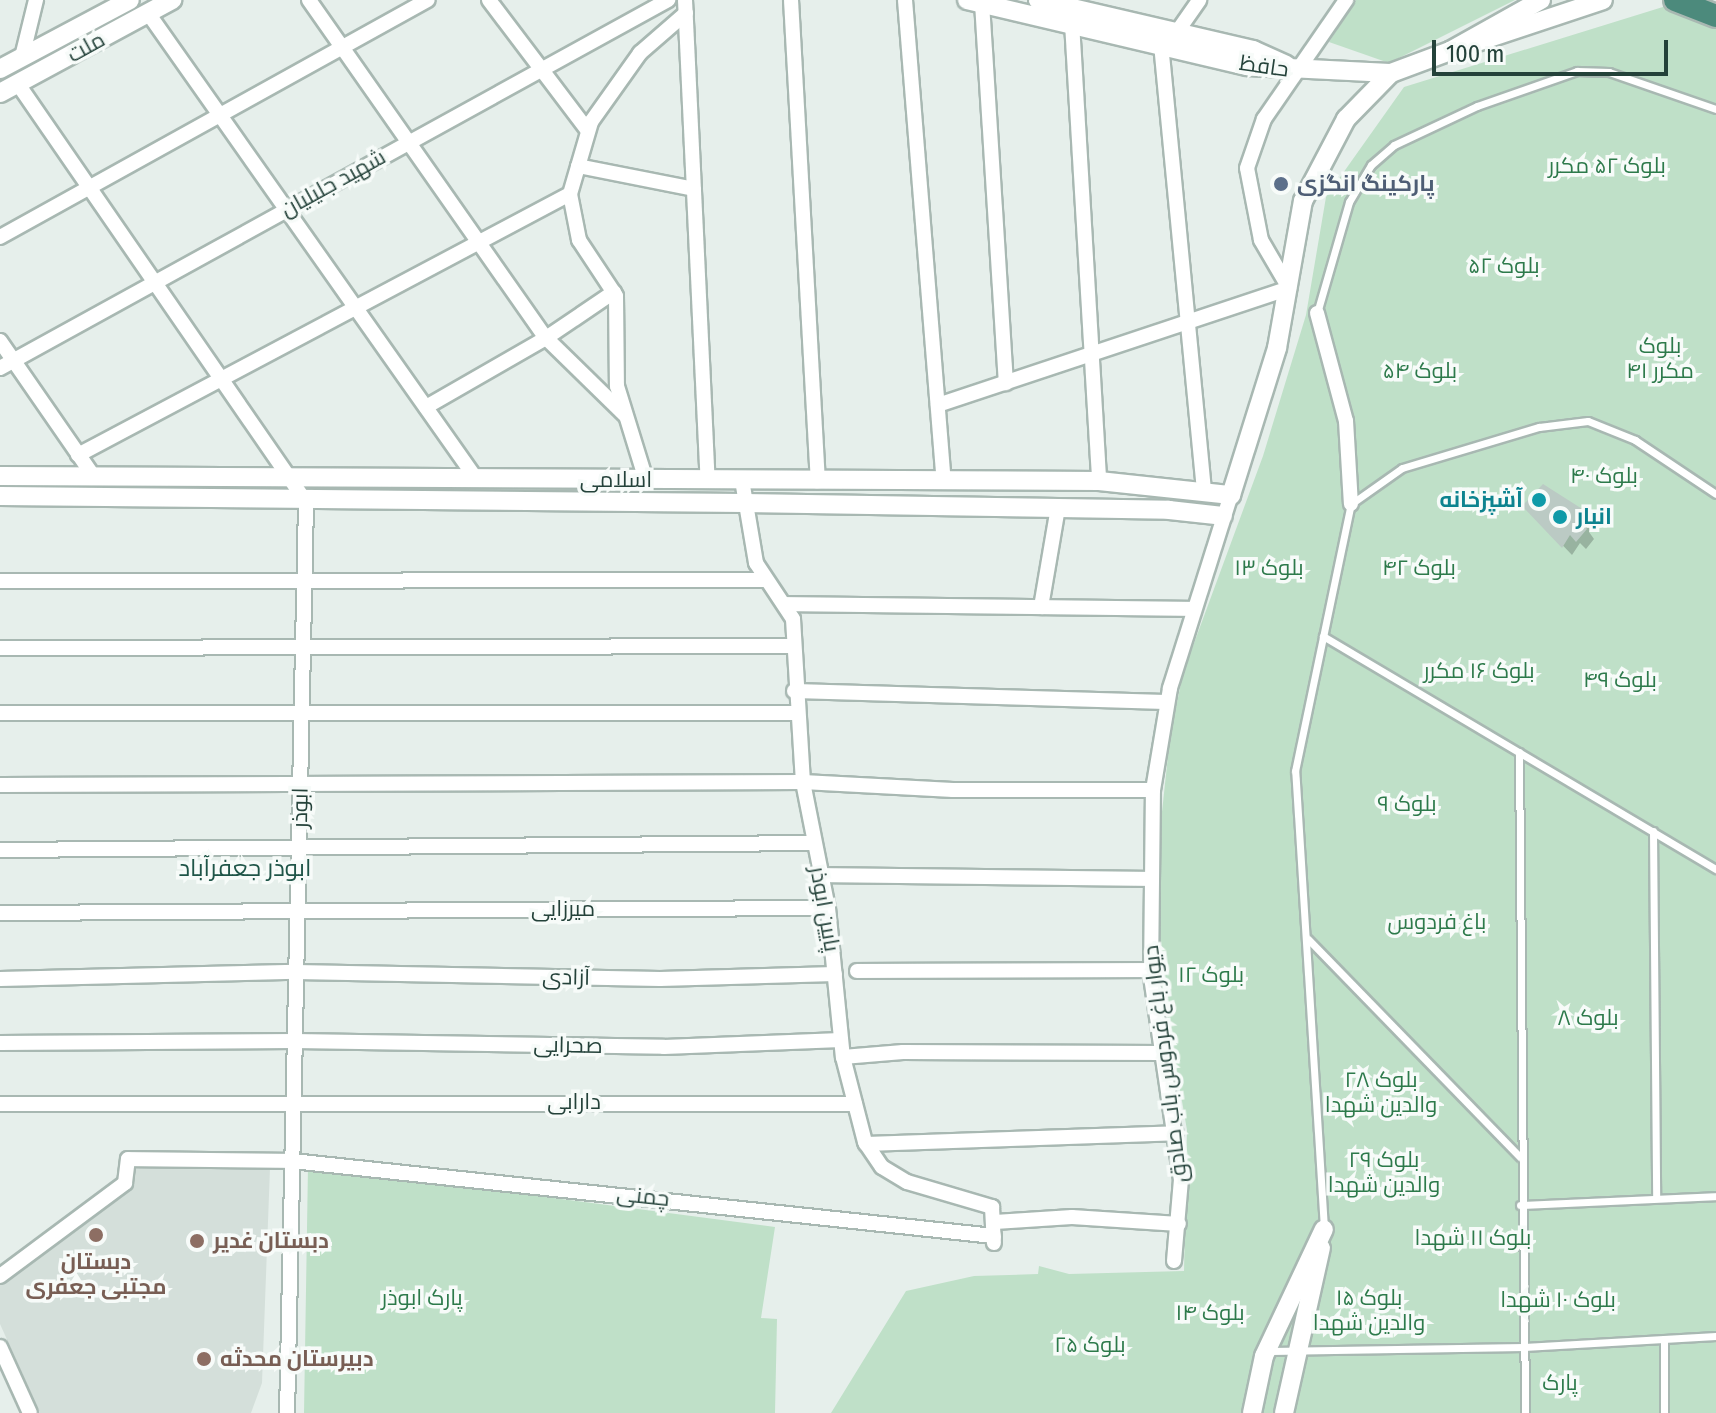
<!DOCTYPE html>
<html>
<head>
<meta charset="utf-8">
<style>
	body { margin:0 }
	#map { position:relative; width:1716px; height:1413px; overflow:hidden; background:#e6efeb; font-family:"Fira Sans Condensed",Cairo,sans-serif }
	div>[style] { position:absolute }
	.built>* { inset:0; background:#d4dfda }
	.green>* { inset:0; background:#bfe0c8 }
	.shadow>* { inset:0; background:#0003 }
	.building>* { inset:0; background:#bbcac4 }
	.roads { filter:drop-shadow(2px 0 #a8b8b2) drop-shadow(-2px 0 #a8b8b2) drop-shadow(0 2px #a8b8b2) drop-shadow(0 -2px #a8b8b2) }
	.service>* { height:7px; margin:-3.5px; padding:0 3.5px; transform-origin:3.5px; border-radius:3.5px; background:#fff }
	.minor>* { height:14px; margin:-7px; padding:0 7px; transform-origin:7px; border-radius:7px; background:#fff }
	.tertiary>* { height:18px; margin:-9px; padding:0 9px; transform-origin:9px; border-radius:9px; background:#fff }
	.trunk>* { height:22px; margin:-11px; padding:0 11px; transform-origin:11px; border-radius:11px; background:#4c8a7c }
	.dots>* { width:22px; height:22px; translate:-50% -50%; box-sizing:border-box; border:4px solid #f7fbf9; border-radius:50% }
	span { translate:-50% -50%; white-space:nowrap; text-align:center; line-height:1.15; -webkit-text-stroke:7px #f7fbf9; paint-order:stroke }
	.street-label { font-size:22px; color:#24423a }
	.park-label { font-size:22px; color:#2d7a4b }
	.service-label { font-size:22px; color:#4e5e75; font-weight:700 }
	.left { translate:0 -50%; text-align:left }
	.culture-label { font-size:22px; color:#0d838f; font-weight:700 }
	.right { translate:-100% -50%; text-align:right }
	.education-label { font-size:22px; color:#785e54; font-weight:700 }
	.neighbourhood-label { font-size:24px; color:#1f5548 }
	.scale { position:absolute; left:1432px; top:40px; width:236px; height:36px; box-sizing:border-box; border:4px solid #24423a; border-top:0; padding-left:10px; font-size:24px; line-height:28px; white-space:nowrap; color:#24423a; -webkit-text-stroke:6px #f7fbf9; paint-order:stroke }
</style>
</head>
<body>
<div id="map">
	<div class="built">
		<div style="clip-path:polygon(132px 1165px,270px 1168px,262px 1383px,251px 1413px,40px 1413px,0 1324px,0 1285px,131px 1186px)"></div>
	</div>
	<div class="green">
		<div style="clip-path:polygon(1356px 0,1515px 0,1389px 63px,1329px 42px)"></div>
		<div style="clip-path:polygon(1679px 2px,1716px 26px,1716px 1413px,831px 1413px,906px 1291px,974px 1276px,1038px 1274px,1039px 1266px,1069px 1274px,1184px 1271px,1187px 1130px,1156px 951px,1156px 868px,1170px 737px,1183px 673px,1263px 456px,1306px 315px,1326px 197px,1404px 87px)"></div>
		<div style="clip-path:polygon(308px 1166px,775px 1227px,761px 1318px,777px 1319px,775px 1413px,304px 1413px)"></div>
	</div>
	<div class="shadow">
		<div style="clip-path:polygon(1525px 506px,1586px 514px,1594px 523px,1589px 532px,1594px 539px,1586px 549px,1580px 543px,1572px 555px)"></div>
	</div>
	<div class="building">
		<div style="clip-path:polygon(1543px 484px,1587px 512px,1581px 522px,1587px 529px,1576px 542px,1570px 535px,1562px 548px,1522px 506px)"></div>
	</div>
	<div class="roads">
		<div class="service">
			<div style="left:1317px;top:313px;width:116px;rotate:-73.9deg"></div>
			<div style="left:1349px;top:202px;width:43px;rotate:-59.3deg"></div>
			<div style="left:1371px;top:165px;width:30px;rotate:-41deg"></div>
			<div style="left:1394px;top:145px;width:92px;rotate:-25.2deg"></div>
			<div style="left:1477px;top:106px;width:106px;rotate:-19.3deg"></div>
			<div style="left:1577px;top:71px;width:32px;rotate:2deg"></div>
			<div style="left:1609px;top:72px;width:113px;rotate:19.1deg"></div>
			<div style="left:1323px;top:636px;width:457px;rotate:30.7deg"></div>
			<div style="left:1519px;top:752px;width:661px;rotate:89.48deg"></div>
			<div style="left:1653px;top:831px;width:367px;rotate:89.5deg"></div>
			<div style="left:1308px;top:939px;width:304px;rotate:45.8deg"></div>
			<div style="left:1520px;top:1205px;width:196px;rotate:-2.6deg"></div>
			<div style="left:1324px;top:1228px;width:458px;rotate:-93.6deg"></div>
			<div style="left:1295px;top:771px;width:273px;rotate:-78.2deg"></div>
			<div style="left:1351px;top:504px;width:62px;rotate:-35.2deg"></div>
			<div style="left:1402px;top:468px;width:143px;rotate:-16.7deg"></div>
			<div style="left:1539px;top:427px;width:49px;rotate:-7deg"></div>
			<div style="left:1588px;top:421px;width:51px;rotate:22deg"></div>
			<div style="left:1635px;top:440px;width:97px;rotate:33.7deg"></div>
			<div style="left:1664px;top:1339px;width:74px;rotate:90deg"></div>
			<div style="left:1271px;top:1351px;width:253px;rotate:-0.9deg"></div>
			<div style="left:1524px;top:1347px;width:192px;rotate:-3.3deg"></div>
		</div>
		<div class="minor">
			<div style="left:309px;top:0;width:413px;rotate:55deg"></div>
			<div style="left:546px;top:338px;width:110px;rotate:44.3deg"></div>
			<div style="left:489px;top:0;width:164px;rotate:52.9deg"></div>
			<div style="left:685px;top:0;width:481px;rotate:87.3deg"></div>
			<div style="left:791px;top:0;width:482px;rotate:86.8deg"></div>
			<div style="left:905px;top:0;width:483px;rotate:85.4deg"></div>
			<div style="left:982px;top:3px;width:381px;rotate:86.4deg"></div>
			<div style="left:148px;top:13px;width:571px;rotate:54.84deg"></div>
			<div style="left:1072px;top:23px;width:459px;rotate:86.6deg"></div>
			<div style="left:1177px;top:32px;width:39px;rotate:-55deg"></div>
			<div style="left:1161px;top:44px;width:447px;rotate:84.5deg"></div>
			<div style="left:22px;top:57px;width:59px;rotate:-76.2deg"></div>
			<div style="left:18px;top:84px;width:508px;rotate:55.43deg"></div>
			<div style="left:306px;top:502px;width:911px;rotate:91.19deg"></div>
			<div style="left:578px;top:166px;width:118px;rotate:11.2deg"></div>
			<div style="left:570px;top:194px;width:47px;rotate:78.9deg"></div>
			<div style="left:579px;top:240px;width:67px;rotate:56.5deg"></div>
			<div style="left:616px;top:296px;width:90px;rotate:89.4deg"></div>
			<div style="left:617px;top:386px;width:98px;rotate:72.9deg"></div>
			<div style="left:0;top:237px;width:489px;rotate:-29deg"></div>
			<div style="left:1317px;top:313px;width:112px;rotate:75deg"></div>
			<div style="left:1346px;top:421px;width:83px;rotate:86.6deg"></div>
			<div style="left:0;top:341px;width:165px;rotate:55.3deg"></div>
			<div style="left:0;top:368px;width:763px;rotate:-28.85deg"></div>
			<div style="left:938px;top:405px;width:370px;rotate:-18.4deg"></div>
			<div style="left:1289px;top:288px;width:56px;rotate:-120.3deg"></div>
			<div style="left:1261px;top:240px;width:73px;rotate:-101deg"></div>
			<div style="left:1247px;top:168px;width:52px;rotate:-70.9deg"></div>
			<div style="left:1264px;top:119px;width:145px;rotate:-55.4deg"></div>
			<div style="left:426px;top:407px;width:138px;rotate:-29.9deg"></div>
			<div style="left:546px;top:338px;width:82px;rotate:-34.1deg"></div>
			<div style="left:78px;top:455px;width:557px;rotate:-27.95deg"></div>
			<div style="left:570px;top:194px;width:75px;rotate:-73.7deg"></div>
			<div style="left:591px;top:122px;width:85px;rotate:-54.6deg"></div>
			<div style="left:640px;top:53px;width:61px;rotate:-41deg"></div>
			<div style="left:742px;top:480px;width:84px;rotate:80.4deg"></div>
			<div style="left:756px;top:563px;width:67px;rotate:56.5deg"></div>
			<div style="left:793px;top:619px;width:163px;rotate:86.5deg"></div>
			<div style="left:803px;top:782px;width:128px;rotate:78.8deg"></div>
			<div style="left:828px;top:908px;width:150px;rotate:84.3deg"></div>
			<div style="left:843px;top:1057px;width:88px;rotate:75.5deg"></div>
			<div style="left:865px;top:1142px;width:30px;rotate:56deg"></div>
			<div style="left:882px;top:1167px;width:29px;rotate:31deg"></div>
			<div style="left:907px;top:1182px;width:89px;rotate:16.4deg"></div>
			<div style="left:992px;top:1207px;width:36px;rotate:87deg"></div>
			<div style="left:0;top:581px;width:765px;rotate:-0.07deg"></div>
			<div style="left:786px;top:604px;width:407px;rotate:0.7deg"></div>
			<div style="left:1041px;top:607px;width:100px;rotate:-80.3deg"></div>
			<div style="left:0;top:648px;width:793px;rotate:-0.14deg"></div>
			<div style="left:794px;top:691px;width:373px;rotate:1.7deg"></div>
			<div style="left:0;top:713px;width:797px"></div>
			<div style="left:0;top:785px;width:803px;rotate:-0.21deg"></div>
			<div style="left:803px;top:782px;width:150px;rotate:3.1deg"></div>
			<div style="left:953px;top:790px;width:200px"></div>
			<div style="left:0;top:850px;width:812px;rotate:-0.49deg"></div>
			<div style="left:821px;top:875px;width:328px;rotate:0.7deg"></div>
			<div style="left:0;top:913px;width:828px;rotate:-0.35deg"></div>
			<div style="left:857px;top:971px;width:294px;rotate:-0.2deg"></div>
			<div style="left:0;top:979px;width:296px;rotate:-1.4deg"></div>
			<div style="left:296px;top:972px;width:364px;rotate:1.1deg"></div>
			<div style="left:660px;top:979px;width:175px;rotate:-1.6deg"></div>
			<div style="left:0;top:1043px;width:295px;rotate:-0.4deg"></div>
			<div style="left:295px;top:1041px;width:369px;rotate:0.9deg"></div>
			<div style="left:664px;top:1047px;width:177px;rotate:-2.3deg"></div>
			<div style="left:843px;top:1057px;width:60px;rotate:-4.8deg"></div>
			<div style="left:903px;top:1052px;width:260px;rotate:0.2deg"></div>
			<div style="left:0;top:1104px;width:855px"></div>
			<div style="left:866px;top:1144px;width:310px;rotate:-2deg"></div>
			<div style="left:995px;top:1222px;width:77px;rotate:-3.7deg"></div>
			<div style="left:1072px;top:1217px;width:107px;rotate:3.7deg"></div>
			<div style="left:1174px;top:1261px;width:81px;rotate:-85.1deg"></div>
			<div style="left:1181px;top:1180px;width:205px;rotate:-98.4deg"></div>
			<div style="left:1151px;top:977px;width:187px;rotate:-89.4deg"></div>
			<div style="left:1153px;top:790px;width:103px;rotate:-80.5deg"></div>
			<div style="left:1170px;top:688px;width:202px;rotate:-72.5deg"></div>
			<div style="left:0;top:1276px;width:156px;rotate:-36.6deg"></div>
			<div style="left:125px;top:1183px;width:24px;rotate:-83deg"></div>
			<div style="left:128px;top:1159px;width:164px;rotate:0.7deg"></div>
			<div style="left:292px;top:1161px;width:706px;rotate:6.1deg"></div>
			<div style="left:0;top:1347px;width:72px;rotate:65.6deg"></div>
		</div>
		<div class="tertiary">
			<div style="left:967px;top:0;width:288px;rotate:13.3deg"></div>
			<div style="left:1247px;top:66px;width:144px;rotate:2.8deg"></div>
			<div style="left:1038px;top:0;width:221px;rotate:13.1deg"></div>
			<div style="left:1253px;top:50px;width:36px;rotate:24deg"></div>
			<div style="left:1541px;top:0;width:104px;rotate:150.7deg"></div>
			<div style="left:1450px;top:51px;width:161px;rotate:-18.4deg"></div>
			<div style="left:0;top:69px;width:147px;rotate:-28deg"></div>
			<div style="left:0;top:93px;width:196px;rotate:-28.4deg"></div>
			<div style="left:0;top:476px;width:1099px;rotate:0.26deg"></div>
			<div style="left:1099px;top:481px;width:133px;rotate:6.1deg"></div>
			<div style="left:1231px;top:495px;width:154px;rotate:-72.6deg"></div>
			<div style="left:1277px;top:348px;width:149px;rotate:-80deg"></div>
			<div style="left:1303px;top:201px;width:93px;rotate:-62.3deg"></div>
			<div style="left:1346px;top:119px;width:64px;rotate:-45.6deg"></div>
			<div style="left:1391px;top:73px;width:63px;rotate:-20.4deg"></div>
			<div style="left:0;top:496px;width:744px;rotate:0.54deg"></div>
			<div style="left:744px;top:503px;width:425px;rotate:0.9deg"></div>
			<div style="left:1169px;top:510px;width:54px;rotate:6.3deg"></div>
			<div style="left:1252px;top:1413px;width:58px;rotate:-78.1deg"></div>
			<div style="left:1264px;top:1356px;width:140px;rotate:-64.7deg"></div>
			<div style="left:1284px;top:1413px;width:169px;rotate:-77.4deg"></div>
		</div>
		<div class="trunk">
			<div style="left:1675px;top:0;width:44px;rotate:21.3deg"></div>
		</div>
	</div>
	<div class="dots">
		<div style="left:1281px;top:184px;background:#5c6f8a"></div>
		<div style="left:1539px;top:500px;background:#0f9aa8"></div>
		<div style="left:1560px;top:517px;background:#0f9aa8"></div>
		<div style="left:96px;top:1235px;background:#8d6e63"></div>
		<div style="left:197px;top:1241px;background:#8d6e63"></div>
		<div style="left:204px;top:1359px;background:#8d6e63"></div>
	</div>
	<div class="street-label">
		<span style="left:86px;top:47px;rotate:-29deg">ملت</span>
		<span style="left:1264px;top:66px;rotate:8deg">حافظ</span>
		<span style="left:333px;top:183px;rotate:-29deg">شهید جلیلیان</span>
		<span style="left:616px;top:480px">اسلامی</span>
		<span style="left:300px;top:808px;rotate:-89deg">ابوذر</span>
		<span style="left:563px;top:909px">میرزایی</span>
		<span style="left:825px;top:909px;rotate:80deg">پایین ابوذر</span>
		<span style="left:566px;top:977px;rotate:1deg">آزادی</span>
		<span style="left:568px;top:1045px;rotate:1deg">صحرایی</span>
		<span style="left:1165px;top:1064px;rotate:-97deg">دیوار باغ فردوس باب صادق</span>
		<span style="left:574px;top:1102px">دارابی</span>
		<span style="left:643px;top:1196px;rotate:6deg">چمنی</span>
	</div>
	<div class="park-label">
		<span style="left:1607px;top:166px">بلوک ۵۲ مکرر</span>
		<span style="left:1504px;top:266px">بلوک ۵۲</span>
		<span style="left:1660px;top:358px">بلوک<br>۴۱ مکرر</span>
		<span style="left:1420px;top:371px">بلوک ۵۴</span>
		<span style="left:1604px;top:476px">بلوک ۴۰</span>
		<span style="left:1269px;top:568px">بلوک ۱۳</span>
		<span style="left:1419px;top:568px">بلوک ۴۲</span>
		<span style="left:1479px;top:671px">بلوک ۱۶ مکرر</span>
		<span style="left:1620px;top:680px">بلوک ۴۹</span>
		<span style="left:1407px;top:804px">بلوک ۹</span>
		<span style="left:1437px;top:922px">باغ فردوس</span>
		<span style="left:1211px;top:975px">بلوک ۱۲</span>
		<span style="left:1588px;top:1018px">بلوک ۸</span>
		<span style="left:1381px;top:1092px">بلوک ۲۸<br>والدین شهدا</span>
		<span style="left:1384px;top:1172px">بلوک ۲۹<br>والدین شهدا</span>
		<span style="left:1473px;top:1238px">بلوک ۱۱ شهدا</span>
		<span style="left:1369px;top:1310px">بلوک ۱۵<br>والدین شهدا</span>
		<span style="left:422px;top:1298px">پارک ابوذر</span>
		<span style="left:1558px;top:1300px">بلوک ۱۰ شهدا</span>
		<span style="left:1210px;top:1313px">بلوک ۱۴</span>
		<span style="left:1090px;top:1345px">بلوک ۲۵</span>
		<span style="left:1560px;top:1383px">پارک</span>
	</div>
	<div class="service-label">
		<span class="left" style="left:1297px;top:184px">پارکینگ انگزی</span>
	</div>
	<div class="culture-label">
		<span class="right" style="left:1523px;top:500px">آشپزخانه</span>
		<span class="left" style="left:1576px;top:517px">انبار</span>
	</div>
	<div class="education-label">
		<span class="left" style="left:213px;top:1241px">دبستان غدیر</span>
		<span style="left:96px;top:1274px">دبستان<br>مجتبی جعفری</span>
		<span class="left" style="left:220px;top:1359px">دبیرستان محدثه</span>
	</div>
	<div class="neighbourhood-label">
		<span style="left:245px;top:869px">ابوذر جعفرآباد</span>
	</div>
	<div class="scale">100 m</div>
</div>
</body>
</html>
